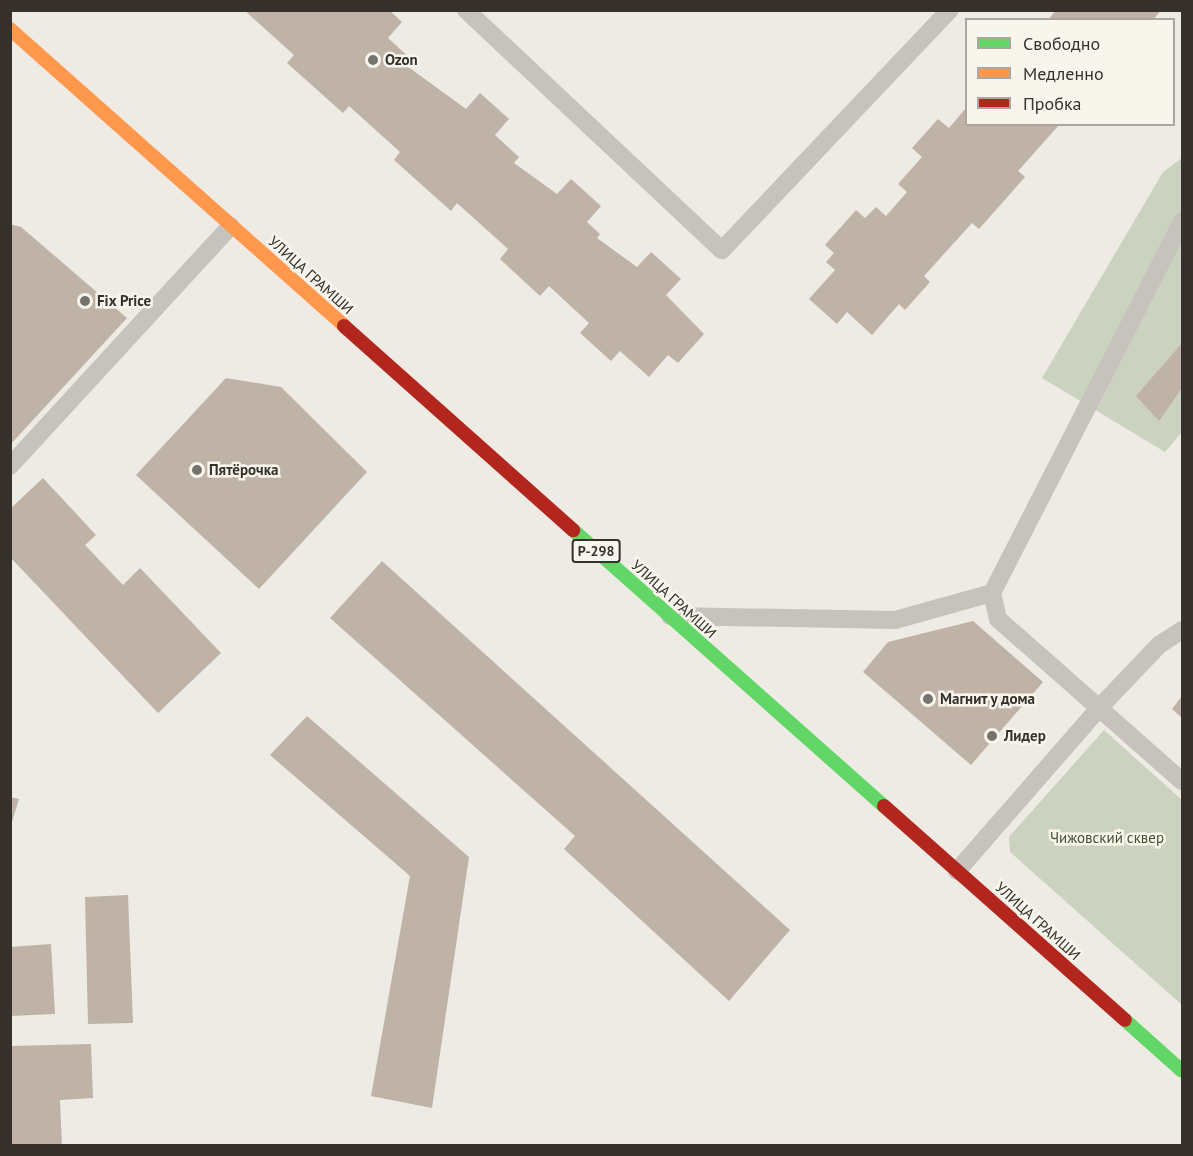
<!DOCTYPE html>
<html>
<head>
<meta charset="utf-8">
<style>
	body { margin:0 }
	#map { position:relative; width:1193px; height:1156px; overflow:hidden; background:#edebe4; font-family:"PT Sans",sans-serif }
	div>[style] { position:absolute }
	.green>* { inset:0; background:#cbd2bf }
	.building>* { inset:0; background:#bfb3a7 }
	.lane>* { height:18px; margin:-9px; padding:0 9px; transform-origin:9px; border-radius:9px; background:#c6c3bd }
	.fast>* { height:14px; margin:-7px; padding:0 7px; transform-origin:7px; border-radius:7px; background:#63d668 }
	.slow>* { height:14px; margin:-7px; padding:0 7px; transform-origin:7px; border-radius:7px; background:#ff974d }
	.jam>* { height:14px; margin:-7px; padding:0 7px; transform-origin:7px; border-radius:7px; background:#b3261e }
	.dots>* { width:16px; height:16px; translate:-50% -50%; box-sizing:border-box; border:3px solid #f8f5ec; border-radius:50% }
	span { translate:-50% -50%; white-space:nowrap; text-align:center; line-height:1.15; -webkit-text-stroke:5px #f8f5ec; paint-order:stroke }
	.shield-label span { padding:2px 4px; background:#f8f5ec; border:2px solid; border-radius:4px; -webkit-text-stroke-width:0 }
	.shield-label { font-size:14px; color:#37312b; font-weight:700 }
	.poi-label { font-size:15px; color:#37312b; font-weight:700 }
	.left { translate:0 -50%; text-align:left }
	.street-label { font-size:15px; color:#37312b }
	.park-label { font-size:15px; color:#405231 }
	.frame { position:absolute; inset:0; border:12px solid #37312b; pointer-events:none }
	.legend { position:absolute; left:965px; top:18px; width:210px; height:108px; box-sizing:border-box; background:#f8f5ec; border:2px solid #aba79f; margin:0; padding:8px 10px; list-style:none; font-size:18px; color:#37312b }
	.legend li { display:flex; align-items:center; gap:12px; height:30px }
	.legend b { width:30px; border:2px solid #aba79f }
</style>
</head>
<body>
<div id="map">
	<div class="green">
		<div style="clip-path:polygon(1182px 158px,1182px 432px,1165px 452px,1042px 378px,1163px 172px)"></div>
		<div style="clip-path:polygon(1104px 730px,1182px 800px,1182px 1005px,1010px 852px,1009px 837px)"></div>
	</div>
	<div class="building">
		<div style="clip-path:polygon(244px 10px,389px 10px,402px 22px,388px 38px,412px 60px,407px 66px,466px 109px,480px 93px,509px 119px,495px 135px,519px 157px,514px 163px,557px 194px,571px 179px,601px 206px,587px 222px,600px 234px,597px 238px,637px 267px,651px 252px,681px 279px,666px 295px,704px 334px,678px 363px,668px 355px,649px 377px,620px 351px,611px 361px,580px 333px,589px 323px,549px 286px,540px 296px,500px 259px,508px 249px,457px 203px,451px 211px,394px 160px,400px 152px,349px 106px,343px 113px,287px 63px,294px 55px)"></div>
		<div style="clip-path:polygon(1056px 10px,1161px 10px,1153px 20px,1048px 20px)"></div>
		<div style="clip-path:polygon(966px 108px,966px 124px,1060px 124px,1018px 171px,1025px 177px,979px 229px,972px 223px,924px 276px,930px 282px,905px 310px,899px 304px,872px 335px,847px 312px,837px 324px,809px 299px,835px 270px,826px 262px,834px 253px,825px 245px,856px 210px,865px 218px,876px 207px,886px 216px,907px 192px,898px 184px,922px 157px,912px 148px,938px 119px,949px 128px)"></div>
		<div style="clip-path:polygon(10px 224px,21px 227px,127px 318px,10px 445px)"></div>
		<div style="clip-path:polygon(1182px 343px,1182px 388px,1159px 421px,1136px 396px)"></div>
		<div style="clip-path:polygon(226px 378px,281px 387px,367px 472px,259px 589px,136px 475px)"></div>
		<div style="clip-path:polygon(43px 478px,96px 535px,85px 545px,123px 585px,140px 568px,221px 653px,158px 713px,10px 557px,10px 509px)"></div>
		<div style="clip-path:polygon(382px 561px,790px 930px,729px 1001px,564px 849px,575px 836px,330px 618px)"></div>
		<div style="clip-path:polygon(973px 621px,1043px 682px,971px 765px,863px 672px,888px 642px)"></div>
		<div style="clip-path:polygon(1182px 696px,1182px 718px,1172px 709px)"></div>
		<div style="clip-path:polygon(307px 716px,469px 857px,432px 1108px,371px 1096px,410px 876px,270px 755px)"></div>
		<div style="clip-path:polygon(10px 797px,19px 799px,11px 825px,10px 825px)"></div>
		<div style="clip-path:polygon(128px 895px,133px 1023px,88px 1024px,85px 897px)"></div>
		<div style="clip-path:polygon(51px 944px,55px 1014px,10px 1016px,10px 947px)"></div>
		<div style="clip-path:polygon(91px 1044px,93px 1098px,60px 1100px,62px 1146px,10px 1146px,10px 1046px)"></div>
	</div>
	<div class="lane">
		<div style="left:466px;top:10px;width:351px;rotate:43.2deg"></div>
		<div style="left:722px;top:250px;width:331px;rotate:-46.5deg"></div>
		<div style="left:10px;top:466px;width:326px;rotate:-47.4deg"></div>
		<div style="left:992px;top:593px;width:27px;rotate:77deg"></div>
		<div style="left:998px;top:619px;width:245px;rotate:41.4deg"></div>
		<div style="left:670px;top:616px;width:225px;rotate:1deg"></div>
		<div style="left:895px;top:620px;width:101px;rotate:-15.6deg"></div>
		<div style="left:992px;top:593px;width:418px;rotate:-62.9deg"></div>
		<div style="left:957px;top:871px;width:216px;rotate:-48.9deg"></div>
		<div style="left:1099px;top:708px;width:87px;rotate:-46.4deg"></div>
		<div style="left:1159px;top:645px;width:27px;rotate:-33deg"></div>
	</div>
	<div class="fast">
		<div style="left:573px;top:530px;width:416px;rotate:41.6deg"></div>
		<div style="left:1125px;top:1020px;width:76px;rotate:41.8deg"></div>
	</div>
	<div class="slow">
		<div style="left:10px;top:29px;width:447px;rotate:41.6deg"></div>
	</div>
	<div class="jam">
		<div style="left:344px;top:326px;width:307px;rotate:41.7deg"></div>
		<div style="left:884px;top:806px;width:322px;rotate:41.6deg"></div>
	</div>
	<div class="dots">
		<div style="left:373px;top:60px;background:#77726c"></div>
		<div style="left:85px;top:301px;background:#77726c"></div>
		<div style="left:197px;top:470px;background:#77726c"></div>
		<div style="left:928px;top:699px;background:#77726c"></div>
		<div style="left:992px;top:736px;background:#77726c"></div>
	</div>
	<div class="shield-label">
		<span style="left:596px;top:551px">Р-298</span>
	</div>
	<div class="poi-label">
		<span class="left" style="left:385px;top:60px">Ozon</span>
		<span class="left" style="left:97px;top:301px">Fix Price</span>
		<span class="left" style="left:209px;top:470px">Пятёрочка</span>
		<span class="left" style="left:940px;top:699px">Магнит у дома</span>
		<span class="left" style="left:1004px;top:736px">Лидер</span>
	</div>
	<div class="street-label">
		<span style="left:311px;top:275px;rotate:42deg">УЛИЦА ГРАМШИ</span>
		<span style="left:674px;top:599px;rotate:42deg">УЛИЦА ГРАМШИ</span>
		<span style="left:1038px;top:921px;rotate:42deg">УЛИЦА ГРАМШИ</span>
	</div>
	<div class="park-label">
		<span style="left:1107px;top:838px">Чижовский сквер</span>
	</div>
	<div class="frame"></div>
	<ul class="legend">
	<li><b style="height:8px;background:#63d668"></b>Свободно</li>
	<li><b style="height:8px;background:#ff974d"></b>Медленно</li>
	<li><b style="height:8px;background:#b3261e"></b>Пробка</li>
	</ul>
</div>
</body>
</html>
